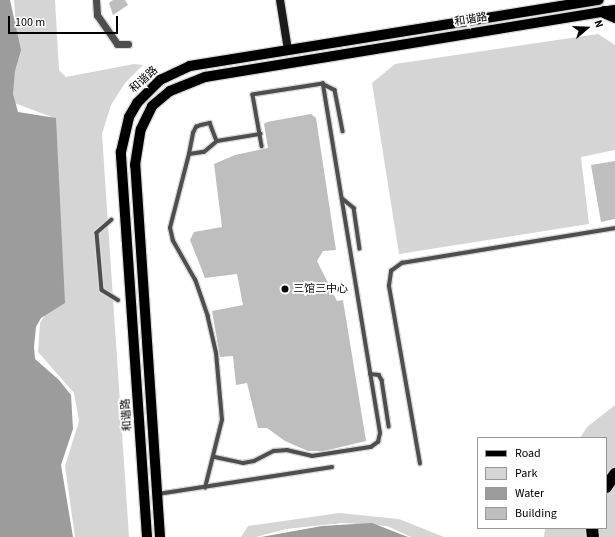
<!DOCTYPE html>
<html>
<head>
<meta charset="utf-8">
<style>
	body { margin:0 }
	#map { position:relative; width:615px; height:537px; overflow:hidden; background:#fff; font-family:"Source Sans 3","Noto Sans SC",sans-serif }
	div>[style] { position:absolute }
	.green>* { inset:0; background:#d5d5d5 }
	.water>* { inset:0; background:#9c9c9c }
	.building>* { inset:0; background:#bebebe }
	.roads { filter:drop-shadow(1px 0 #dbdbdb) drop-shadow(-1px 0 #dbdbdb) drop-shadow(0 1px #dbdbdb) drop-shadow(0 -1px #dbdbdb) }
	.lane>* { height:3.5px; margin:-1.75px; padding:0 1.75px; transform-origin:1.75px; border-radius:1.75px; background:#4e4e4e }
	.street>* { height:7px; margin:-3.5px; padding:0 3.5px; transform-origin:3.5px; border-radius:3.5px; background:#4e4e4e }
	.secondary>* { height:8px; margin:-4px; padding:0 4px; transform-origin:4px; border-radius:4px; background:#1b1b1b }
	.primary>* { height:10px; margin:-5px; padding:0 5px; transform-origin:5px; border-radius:5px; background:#000 }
	.highway>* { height:12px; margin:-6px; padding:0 6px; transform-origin:6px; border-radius:6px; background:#000 }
	.dots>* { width:11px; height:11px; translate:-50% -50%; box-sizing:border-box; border:2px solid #fff; border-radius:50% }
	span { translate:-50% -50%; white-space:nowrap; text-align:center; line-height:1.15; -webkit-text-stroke:3.5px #fff; paint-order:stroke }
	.street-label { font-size:11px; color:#000 }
	.poi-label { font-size:11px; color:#000 }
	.left { translate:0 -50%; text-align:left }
	.legend { position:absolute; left:477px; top:437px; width:130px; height:92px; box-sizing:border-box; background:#fff; border:1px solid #999; margin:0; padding:5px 7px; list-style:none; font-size:12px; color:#000 }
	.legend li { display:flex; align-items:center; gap:8px; height:20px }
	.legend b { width:20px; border:1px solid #999 }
	.north { position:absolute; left:567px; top:8px; width:40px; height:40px; -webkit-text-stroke:3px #fff; paint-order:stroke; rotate:71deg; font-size:11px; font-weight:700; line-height:16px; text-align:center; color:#000 }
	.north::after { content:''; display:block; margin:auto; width:14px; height:18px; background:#000; clip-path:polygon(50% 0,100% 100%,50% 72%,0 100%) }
	.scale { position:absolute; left:8px; top:16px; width:110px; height:18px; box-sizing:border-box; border:2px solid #000; border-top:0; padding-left:5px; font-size:12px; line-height:14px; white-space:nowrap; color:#000; -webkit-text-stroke:3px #fff; paint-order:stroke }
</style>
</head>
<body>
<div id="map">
	<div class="green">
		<div style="clip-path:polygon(14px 0,55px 0,59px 70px,66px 77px,134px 64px,143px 65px,125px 83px,111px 105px,102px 134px,129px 537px,75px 537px,65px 466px,79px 421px,74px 393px,38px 352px,40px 323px,59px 293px,54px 118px,12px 102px,17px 45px)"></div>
		<div style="clip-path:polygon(598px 34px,615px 45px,615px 150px,581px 157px,589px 224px,399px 254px,372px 83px,395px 64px)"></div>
		<div style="clip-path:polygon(615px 405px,615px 537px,544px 537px,545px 528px,606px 528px,606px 438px,580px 438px,587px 427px)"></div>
		<div style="clip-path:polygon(339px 513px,399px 519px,444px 537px,411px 537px,387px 526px,342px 523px,286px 529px,256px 537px,241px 537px,248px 526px)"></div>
	</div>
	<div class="water">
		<div style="clip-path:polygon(0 0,10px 0,21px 50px,15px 71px,13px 94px,18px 112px,56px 118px,65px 303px,41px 318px,36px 327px,34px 347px,35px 359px,59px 380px,71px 395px,73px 429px,61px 465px,73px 537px,0 537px)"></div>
		<div style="clip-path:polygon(372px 523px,408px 537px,261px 537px,322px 526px)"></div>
	</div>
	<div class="building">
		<div style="clip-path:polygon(113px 0,125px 0,128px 5px,113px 15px,109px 3px)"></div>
		<div style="clip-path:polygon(311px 114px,316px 118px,336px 250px,323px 251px,317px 261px,337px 301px,343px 300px,366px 441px,324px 451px,308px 451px,285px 441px,267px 428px,258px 428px,247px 383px,236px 385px,233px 356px,220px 357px,212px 311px,243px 305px,237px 274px,205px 278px,190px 240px,194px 232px,222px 227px,214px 164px,235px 155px,268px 148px,264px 124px,267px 122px)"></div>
		<div style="clip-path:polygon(615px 161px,615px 219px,601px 222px,591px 165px)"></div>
	</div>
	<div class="roads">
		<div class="lane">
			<div style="left:323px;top:84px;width:13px;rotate:27deg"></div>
			<div style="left:335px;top:90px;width:42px;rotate:79deg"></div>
			<div style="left:189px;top:154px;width:21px;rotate:-79deg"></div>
			<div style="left:193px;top:133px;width:7px;rotate:-63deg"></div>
			<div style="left:196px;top:127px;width:5px;rotate:-22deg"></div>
			<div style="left:201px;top:125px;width:9px;rotate:-13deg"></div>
			<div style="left:210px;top:123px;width:19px;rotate:69deg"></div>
			<div style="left:342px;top:198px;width:16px;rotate:40deg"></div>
			<div style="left:354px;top:208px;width:41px;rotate:81.7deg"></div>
			<div style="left:112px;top:220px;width:20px;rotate:139deg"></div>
			<div style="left:97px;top:233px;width:57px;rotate:85deg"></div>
			<div style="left:102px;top:290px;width:19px;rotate:32deg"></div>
			<div style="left:370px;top:374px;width:9px;rotate:6deg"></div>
			<div style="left:379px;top:375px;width:6px;rotate:59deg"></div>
			<div style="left:382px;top:380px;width:47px;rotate:81.3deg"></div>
			<div style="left:215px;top:457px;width:29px;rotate:12deg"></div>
			<div style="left:243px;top:463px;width:11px;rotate:-10deg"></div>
			<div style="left:254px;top:461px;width:22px;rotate:-27deg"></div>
			<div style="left:274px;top:451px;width:13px;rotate:-4deg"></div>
			<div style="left:287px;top:450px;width:26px;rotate:13deg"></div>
			<div style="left:312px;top:456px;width:60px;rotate:-8.7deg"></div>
			<div style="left:371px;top:447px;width:9px;rotate:-36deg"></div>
			<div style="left:378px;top:442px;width:9px;rotate:-77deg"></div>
			<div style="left:380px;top:433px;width:354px;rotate:-99.3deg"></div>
			<div style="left:323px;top:84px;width:71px;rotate:171.1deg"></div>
			<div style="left:253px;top:95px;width:52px;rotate:80deg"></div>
			<div style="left:420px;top:464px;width:181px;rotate:-99.9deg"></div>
			<div style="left:389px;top:286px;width:15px;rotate:-82deg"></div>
			<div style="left:391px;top:271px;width:14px;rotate:-36deg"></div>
			<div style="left:402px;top:263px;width:216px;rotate:-9.3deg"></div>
			<div style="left:205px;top:488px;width:70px;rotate:-76deg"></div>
			<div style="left:222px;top:420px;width:67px;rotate:-95.1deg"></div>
			<div style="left:216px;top:353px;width:37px;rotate:-103deg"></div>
			<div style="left:208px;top:317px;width:39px;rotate:-109deg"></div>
			<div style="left:195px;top:280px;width:45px;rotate:-119.4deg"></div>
			<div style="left:173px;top:241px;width:13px;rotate:-103deg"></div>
			<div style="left:170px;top:228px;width:76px;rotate:-75.6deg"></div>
			<div style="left:189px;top:154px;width:15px;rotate:-8deg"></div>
			<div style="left:204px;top:152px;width:17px;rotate:-40deg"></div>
			<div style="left:217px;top:141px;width:44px;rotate:-9.2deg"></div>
			<div style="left:158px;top:494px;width:176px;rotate:-8.8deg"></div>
		</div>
		<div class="street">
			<div style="left:96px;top:0;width:15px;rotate:86deg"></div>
			<div style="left:97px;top:15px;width:35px;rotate:55deg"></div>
			<div style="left:117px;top:44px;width:11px"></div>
		</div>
		<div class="secondary">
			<div style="left:280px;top:0;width:51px;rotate:80.9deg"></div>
		</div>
		<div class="primary">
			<div style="left:147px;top:537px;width:386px;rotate:-93.9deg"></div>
			<div style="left:121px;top:152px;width:36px;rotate:-77deg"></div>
			<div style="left:129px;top:117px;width:16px;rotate:-60deg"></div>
			<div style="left:137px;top:103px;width:33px;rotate:-45deg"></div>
			<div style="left:160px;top:80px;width:33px;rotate:-25deg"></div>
			<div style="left:190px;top:66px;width:414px;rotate:-9.2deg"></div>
			<div style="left:160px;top:537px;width:373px;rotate:-93.8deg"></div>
			<div style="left:135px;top:165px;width:36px;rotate:-81deg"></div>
			<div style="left:141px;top:129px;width:25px;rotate:-64deg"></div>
			<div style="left:152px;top:106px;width:23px;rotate:-40deg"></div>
			<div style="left:170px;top:91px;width:38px;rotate:-22deg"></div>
			<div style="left:205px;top:77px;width:415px;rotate:-9.3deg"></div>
		</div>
		<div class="highway">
			<div style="left:604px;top:12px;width:12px;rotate:24deg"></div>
			<div style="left:606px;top:487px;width:16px;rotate:-55deg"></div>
			<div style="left:592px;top:528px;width:9px;rotate:84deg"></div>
		</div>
	</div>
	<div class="dots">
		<div style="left:285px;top:289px;background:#000"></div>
	</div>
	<div class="street-label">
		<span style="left:471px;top:20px;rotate:-9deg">和谐路</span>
		<span style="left:144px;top:80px;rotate:-42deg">和谐路</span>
		<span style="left:127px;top:415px;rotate:-94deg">和谐路</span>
	</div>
	<div class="poi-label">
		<span class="left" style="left:293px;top:289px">三馆三中心</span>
	</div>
	<ul class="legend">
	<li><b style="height:5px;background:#000"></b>Road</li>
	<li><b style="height:11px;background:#d5d5d5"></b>Park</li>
	<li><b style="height:11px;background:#9c9c9c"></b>Water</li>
	<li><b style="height:11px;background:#bebebe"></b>Building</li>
	</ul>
	<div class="north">N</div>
	<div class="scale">100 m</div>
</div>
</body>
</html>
